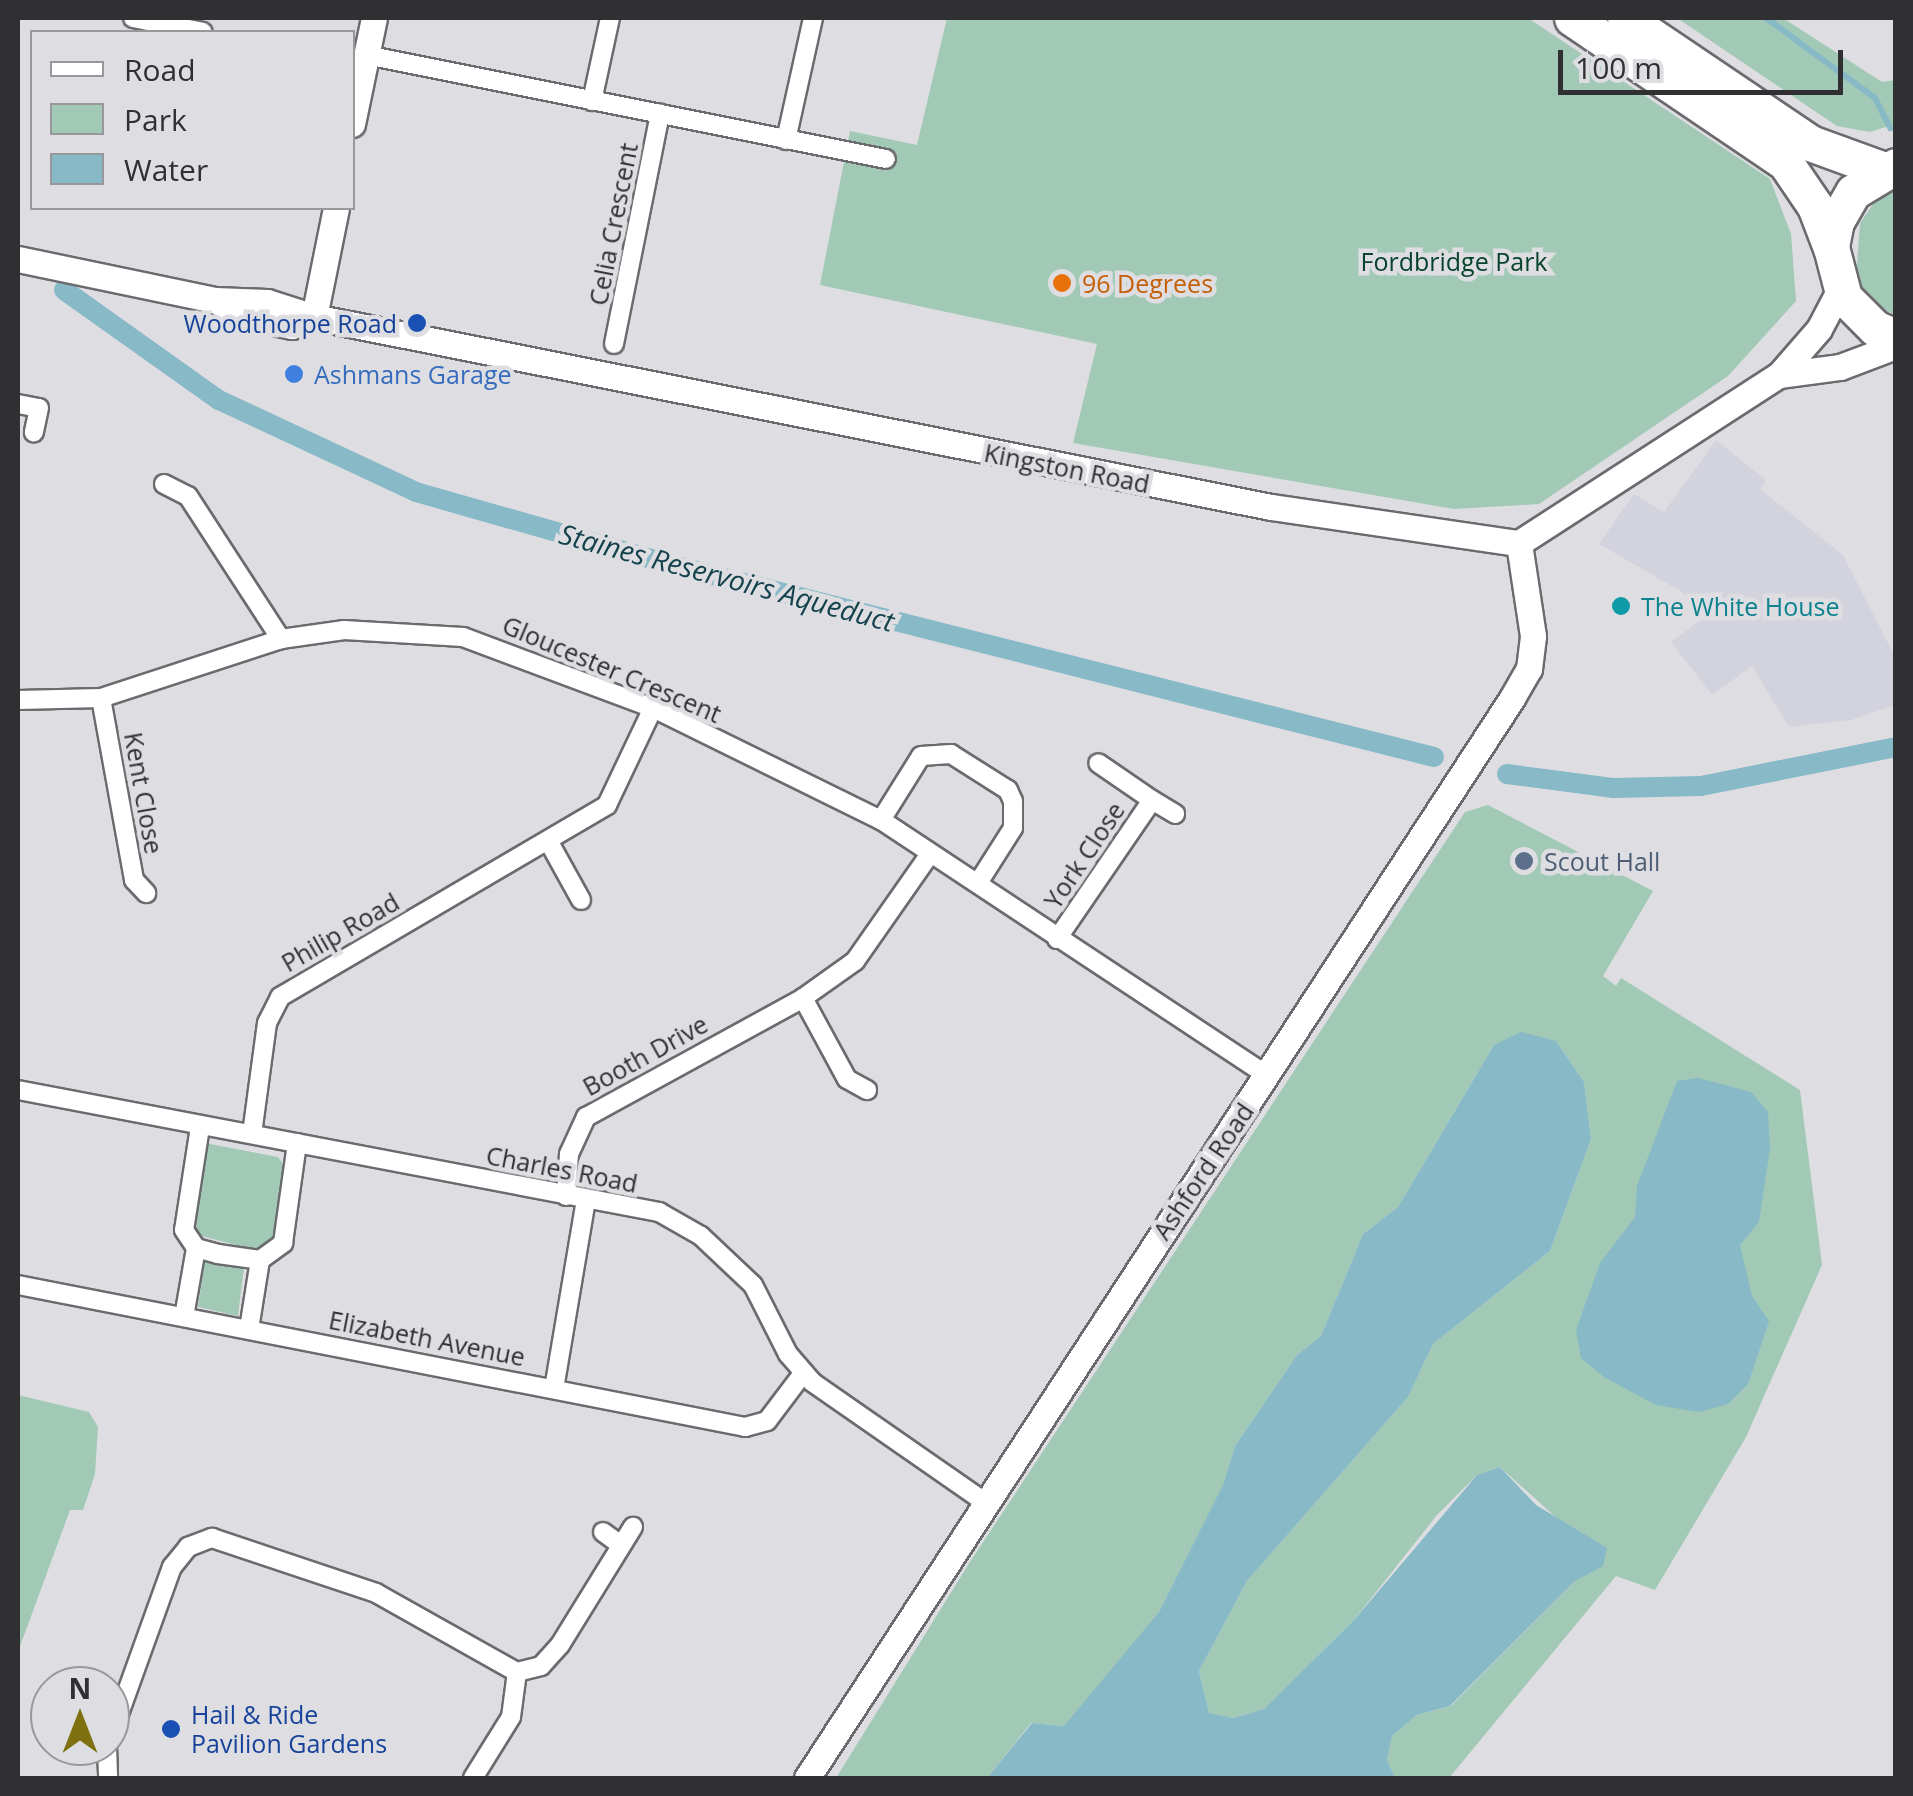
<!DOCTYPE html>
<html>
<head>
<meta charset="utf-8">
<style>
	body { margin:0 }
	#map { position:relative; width:1913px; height:1796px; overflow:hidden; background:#dedee2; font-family:"Open Sans",sans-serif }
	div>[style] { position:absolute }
	.built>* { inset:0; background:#d3d3de }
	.green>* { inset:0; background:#a1c9b5 }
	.water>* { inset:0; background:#87b9c7 }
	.stream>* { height:6px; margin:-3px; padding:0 3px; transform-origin:3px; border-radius:3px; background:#87b9c7 }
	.canal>* { height:20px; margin:-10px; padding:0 10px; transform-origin:10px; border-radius:10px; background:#87b9c7 }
	.roads { filter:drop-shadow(2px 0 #6b6b6f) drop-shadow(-2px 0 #6b6b6f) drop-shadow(0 2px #6b6b6f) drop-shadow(0 -2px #6b6b6f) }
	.street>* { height:18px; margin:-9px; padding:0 9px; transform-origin:9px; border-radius:9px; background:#fff }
	.secondary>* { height:25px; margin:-12.5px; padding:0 12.5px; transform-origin:12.5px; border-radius:12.5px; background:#fff }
	.highway>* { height:35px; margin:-17.5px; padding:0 17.5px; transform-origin:17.5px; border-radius:17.5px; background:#fff }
	.dots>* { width:28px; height:28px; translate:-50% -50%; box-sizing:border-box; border:5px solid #dedee2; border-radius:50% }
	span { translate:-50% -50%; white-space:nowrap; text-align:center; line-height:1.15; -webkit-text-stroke:9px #dedee2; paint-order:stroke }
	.street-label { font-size:25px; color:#303032 }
	.park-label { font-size:25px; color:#07432d }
	.food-label { font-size:25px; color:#c56008 }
	.left { translate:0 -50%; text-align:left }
	.transit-label { font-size:25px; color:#164399 }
	.right { translate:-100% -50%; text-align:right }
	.shop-label { font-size:25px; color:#366cbe }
	.culture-label { font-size:25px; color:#0d838f }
	.service-label { font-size:25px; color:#4e5e75 }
	.water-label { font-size:28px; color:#14424d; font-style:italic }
	.frame { position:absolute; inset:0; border:20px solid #303032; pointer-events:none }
	.legend { position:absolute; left:30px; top:30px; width:325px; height:180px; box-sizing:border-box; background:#dedee2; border:2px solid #98989c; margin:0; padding:12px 18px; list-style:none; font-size:30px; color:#303032 }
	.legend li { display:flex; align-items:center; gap:20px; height:50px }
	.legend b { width:50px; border:2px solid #98989c }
	.north { position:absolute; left:30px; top:1666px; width:100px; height:100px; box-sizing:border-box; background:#dedee2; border:2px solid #98989c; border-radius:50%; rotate:0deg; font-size:28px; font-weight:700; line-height:40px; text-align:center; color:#303032 }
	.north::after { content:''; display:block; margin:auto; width:35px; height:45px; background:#7f7111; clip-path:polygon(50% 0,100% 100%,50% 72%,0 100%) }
	.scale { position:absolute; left:1558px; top:50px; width:285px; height:45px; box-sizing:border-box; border:5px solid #303032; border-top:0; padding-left:12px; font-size:30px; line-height:35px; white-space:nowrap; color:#303032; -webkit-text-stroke:8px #dedee2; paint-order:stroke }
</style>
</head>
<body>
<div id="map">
	<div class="built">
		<div style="clip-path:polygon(1716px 440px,1766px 480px,1760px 489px,1843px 555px,1895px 657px,1895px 705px,1851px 720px,1789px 727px,1752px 666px,1712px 695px,1671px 642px,1702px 619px,1682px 592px,1599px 544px,1634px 494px,1664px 512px)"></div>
	</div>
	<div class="green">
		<div style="clip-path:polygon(947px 18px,1528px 18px,1770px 179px,1791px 234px,1796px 301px,1728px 376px,1539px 504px,1454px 509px,1073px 443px,1097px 344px,820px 285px,850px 131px,917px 145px)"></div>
		<div style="clip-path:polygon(1677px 18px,1783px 18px,1882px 82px,1895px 80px,1895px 124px,1870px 132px,1837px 126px)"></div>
		<div style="clip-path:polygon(1887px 184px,1895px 184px,1895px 315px,1875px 304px,1856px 278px,1860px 223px)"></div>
		<div style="clip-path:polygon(1488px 805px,1653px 891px,1603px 976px,1616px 986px,1621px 978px,1800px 1090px,1822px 1265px,1746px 1437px,1655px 1590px,1616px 1576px,1449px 1778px,1395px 1778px,1387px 1760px,1392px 1736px,1417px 1715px,1451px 1706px,1575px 1581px,1560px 1521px,1500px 1467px,1477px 1475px,1437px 1515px,1354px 1620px,1264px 1709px,1233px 1718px,1209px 1714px,1199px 1671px,1247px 1581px,1408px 1397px,1433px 1344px,1550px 1251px,1591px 1139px,1584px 1082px,1556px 1041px,1494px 1045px,1398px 1207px,1363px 1234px,1321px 1336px,1297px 1355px,1235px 1446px,1225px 1482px,1159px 1612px,1116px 1669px,1064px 1726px,1031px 1723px,987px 1778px,836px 1778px,968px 1565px,1465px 812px)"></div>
		<div style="clip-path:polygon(205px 1143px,278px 1157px,284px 1165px,272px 1241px,259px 1251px,194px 1234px)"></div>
		<div style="clip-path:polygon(205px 1260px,244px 1267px,238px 1316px,198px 1307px)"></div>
		<div style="clip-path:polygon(18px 1395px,89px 1412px,98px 1427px,95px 1474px,83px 1510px,70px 1510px,18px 1652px)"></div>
	</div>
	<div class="water">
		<div style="clip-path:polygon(1521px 1032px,1556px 1041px,1584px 1082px,1591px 1139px,1550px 1251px,1433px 1344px,1408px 1397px,1247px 1581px,1199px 1671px,1209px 1713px,1233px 1718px,1264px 1709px,1354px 1620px,1477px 1475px,1500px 1467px,1536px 1505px,1607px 1548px,1603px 1566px,1575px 1581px,1450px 1706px,1417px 1715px,1392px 1736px,1387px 1760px,1395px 1778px,987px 1778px,1032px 1723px,1064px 1726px,1159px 1612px,1224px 1483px,1235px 1446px,1297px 1355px,1321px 1336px,1363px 1234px,1398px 1207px,1494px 1045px)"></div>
		<div style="clip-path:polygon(1698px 1078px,1751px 1092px,1768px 1112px,1770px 1148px,1759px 1222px,1740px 1245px,1752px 1296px,1769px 1321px,1748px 1384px,1728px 1404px,1699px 1412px,1656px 1405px,1604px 1377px,1581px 1358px,1576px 1330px,1600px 1263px,1635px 1217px,1637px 1186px,1677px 1081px)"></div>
	</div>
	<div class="stream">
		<div style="left:1766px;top:18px;width:135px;rotate:36.3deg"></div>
		<div style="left:1875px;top:98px;width:34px;rotate:63deg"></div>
	</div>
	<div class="canal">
		<div style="left:64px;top:290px;width:190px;rotate:35.4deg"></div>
		<div style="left:219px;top:400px;width:217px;rotate:25deg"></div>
		<div style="left:416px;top:492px;width:259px;rotate:15.9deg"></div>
		<div style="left:665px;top:563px;width:793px;rotate:14.16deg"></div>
		<div style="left:1507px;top:774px;width:108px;rotate:7.5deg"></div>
		<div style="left:1614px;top:788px;width:87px;rotate:-1.3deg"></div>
		<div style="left:1701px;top:786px;width:199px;rotate:-11.3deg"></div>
	</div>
	<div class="roads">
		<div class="street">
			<div style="left:133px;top:18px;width:71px;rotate:11.3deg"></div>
			<div style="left:366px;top:55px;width:530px;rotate:11.31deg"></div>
			<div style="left:592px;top:101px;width:85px;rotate:-77.8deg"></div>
			<div style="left:786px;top:140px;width:125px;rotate:-77.5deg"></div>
			<div style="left:614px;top:344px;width:235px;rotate:-78.7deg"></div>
			<div style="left:18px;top:404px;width:21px;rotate:11deg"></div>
			<div style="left:39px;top:408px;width:25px;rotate:102deg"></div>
			<div style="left:164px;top:484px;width:27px;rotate:27deg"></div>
			<div style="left:188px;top:496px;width:171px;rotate:57deg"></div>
			<div style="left:101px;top:698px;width:185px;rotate:79.7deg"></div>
			<div style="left:134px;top:880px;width:18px;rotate:47deg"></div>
			<div style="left:18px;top:700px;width:83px;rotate:-1.4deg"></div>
			<div style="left:101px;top:698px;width:189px;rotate:-18.1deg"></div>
			<div style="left:281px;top:639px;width:64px;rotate:-8.1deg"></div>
			<div style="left:344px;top:630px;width:119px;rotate:3.4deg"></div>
			<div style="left:463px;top:637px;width:203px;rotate:20.5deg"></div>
			<div style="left:653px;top:708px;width:254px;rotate:26.2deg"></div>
			<div style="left:881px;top:820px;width:464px;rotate:33.5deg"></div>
			<div style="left:1152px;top:800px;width:27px;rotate:31deg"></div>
			<div style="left:881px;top:820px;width:75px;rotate:-58deg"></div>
			<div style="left:921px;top:756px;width:30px;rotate:-4deg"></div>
			<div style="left:951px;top:754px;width:67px;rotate:32.3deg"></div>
			<div style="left:1008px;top:790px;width:12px;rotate:66deg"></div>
			<div style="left:1013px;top:801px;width:27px;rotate:90deg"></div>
			<div style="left:1013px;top:828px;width:65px;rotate:122.5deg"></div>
			<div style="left:550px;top:844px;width:64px;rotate:61deg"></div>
			<div style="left:1057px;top:939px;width:168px;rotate:-55.6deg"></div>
			<div style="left:1152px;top:800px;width:65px;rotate:-145.6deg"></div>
			<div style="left:803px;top:998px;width:92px;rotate:61.5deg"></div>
			<div style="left:847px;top:1079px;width:23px;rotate:29deg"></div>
			<div style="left:18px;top:1090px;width:653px;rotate:10.78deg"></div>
			<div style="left:659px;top:1212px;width:48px;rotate:29.7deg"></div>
			<div style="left:701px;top:1236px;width:71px;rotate:43.3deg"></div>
			<div style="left:753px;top:1285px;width:77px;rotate:63.1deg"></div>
			<div style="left:788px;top:1354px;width:37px;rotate:49deg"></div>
			<div style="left:812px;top:1382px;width:212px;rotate:34.8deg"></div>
			<div style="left:200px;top:1127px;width:104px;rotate:98.8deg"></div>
			<div style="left:184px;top:1230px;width:22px;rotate:56deg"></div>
			<div style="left:196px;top:1248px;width:23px;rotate:15deg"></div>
			<div style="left:218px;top:1254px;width:42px;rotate:8.1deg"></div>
			<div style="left:260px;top:1260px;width:29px;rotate:-36deg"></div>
			<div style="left:283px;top:1243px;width:101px;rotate:-82deg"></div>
			<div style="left:252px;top:1134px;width:112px;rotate:-82.3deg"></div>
			<div style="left:267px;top:1023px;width:29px;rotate:-63deg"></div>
			<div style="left:280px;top:997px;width:379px;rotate:-30.4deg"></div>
			<div style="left:607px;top:805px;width:107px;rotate:-64.6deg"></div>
			<div style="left:566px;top:1196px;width:42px;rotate:-85.9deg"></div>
			<div style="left:569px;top:1154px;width:41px;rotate:-65.3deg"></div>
			<div style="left:586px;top:1117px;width:247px;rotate:-28.7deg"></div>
			<div style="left:803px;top:998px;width:64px;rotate:-35.4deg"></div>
			<div style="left:855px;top:961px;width:131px;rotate:-55deg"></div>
			<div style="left:18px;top:1285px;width:741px;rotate:11.05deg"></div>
			<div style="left:745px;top:1427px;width:23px;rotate:-15deg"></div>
			<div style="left:767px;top:1421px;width:61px;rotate:-52.9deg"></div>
			<div style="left:184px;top:1317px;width:70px;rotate:-80.1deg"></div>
			<div style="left:249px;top:1329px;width:70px;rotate:-80.9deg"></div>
			<div style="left:554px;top:1389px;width:192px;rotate:-80.4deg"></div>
			<div style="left:603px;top:1532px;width:22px;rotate:36deg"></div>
			<div style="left:517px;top:1672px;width:25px;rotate:-14deg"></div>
			<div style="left:541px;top:1666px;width:28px;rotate:-48deg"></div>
			<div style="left:560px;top:1645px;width:139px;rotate:-58.3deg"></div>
			<div style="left:110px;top:1739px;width:183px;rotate:-70.2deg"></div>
			<div style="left:172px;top:1567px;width:26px;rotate:-51deg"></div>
			<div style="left:188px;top:1547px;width:26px;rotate:-21deg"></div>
			<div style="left:212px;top:1538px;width:173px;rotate:18.5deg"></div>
			<div style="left:376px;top:1593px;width:162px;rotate:29.3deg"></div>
			<div style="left:517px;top:1672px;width:45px;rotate:97.6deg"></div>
			<div style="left:511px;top:1717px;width:72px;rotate:121.9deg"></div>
			<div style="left:107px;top:1746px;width:32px;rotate:88deg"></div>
		</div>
		<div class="secondary">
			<div style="left:352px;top:124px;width:108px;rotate:-78.3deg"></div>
			<div style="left:18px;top:259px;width:201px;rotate:11.8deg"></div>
			<div style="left:215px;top:300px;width:52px;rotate:2.2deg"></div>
			<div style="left:267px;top:302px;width:49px;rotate:17.7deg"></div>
			<div style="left:314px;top:317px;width:976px;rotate:11.23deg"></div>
			<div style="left:1271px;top:507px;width:251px;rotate:8.3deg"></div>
			<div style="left:1519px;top:543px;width:310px;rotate:-32.9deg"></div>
			<div style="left:1779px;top:375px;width:61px;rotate:-49deg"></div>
			<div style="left:1819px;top:329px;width:45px;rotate:-62.3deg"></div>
			<div style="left:215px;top:300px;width:29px;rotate:31deg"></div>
			<div style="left:240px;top:315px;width:53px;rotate:11.9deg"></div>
			<div style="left:292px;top:326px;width:24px;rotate:-22deg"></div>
			<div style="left:314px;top:317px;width:111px;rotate:-78.6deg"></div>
			<div style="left:1779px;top:375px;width:62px;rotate:-7.5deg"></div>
			<div style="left:1840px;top:367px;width:60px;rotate:-20.6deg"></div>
			<div style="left:807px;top:1778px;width:1290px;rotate:-56.86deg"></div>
			<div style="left:1512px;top:698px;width:34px;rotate:-60deg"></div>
			<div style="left:1529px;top:669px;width:33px;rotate:-83deg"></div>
			<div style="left:1533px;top:636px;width:94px;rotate:-98.6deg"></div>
		</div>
		<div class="highway">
			<div style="left:1572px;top:18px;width:257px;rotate:34.1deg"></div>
			<div style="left:1785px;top:162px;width:53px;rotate:55.7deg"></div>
			<div style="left:1815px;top:206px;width:45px;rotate:69.1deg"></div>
			<div style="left:1625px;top:18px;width:223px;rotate:34deg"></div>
			<div style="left:1810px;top:143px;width:79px;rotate:20deg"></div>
			<div style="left:1896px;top:166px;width:50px;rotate:148.8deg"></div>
			<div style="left:1853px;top:192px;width:34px;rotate:120deg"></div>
			<div style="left:1836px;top:221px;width:26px;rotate:101deg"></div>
			<div style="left:1831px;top:247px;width:52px;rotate:75.4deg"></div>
			<div style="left:1844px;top:297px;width:44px;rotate:45deg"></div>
			<div style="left:1875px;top:328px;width:23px;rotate:23deg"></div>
		</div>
	</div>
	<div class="dots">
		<div style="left:1062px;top:283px;background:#e8710a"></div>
		<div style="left:417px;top:323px;background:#1a4fb4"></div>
		<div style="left:294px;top:374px;background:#3f7fe0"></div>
		<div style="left:1621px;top:606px;background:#0f9aa8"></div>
		<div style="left:1524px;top:861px;background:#5c6f8a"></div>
		<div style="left:171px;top:1729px;background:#1a4fb4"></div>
	</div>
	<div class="street-label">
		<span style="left:613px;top:224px;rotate:-79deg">Celia Crescent</span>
		<span style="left:1067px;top:468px;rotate:11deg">Kingston Road</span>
		<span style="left:612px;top:669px;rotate:23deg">Gloucester Crescent</span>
		<span style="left:144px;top:793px;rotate:80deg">Kent Close</span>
		<span style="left:1084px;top:855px;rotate:-56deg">York Close</span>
		<span style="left:340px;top:932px;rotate:-30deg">Philip Road</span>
		<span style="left:645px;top:1055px;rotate:-29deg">Booth Drive</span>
		<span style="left:562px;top:1169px;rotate:11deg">Charles Road</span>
		<span style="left:1203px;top:1171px;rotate:-56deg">Ashford Road</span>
		<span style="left:427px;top:1338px;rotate:11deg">Elizabeth Avenue</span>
	</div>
	<div class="park-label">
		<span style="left:1454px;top:261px">Fordbridge Park</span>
	</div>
	<div class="food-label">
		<span class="left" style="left:1082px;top:283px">96 Degrees</span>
	</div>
	<div class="transit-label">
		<span class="right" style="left:397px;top:323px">Woodthorpe Road</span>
		<span class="left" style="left:191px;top:1729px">Hail &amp; Ride<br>Pavilion Gardens</span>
	</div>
	<div class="shop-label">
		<span class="left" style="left:314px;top:374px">Ashmans Garage</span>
	</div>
	<div class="culture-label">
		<span class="left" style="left:1641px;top:606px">The White House</span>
	</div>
	<div class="service-label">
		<span class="left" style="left:1544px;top:861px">Scout Hall</span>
	</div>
	<div class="water-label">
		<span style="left:727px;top:577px;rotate:15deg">Staines Reservoirs Aqueduct</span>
	</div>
	<div class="frame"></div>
	<ul class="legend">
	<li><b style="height:12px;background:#fff"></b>Road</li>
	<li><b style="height:28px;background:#a1c9b5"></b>Park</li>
	<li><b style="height:28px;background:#87b9c7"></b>Water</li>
	</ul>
	<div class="north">N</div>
	<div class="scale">100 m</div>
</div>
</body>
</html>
